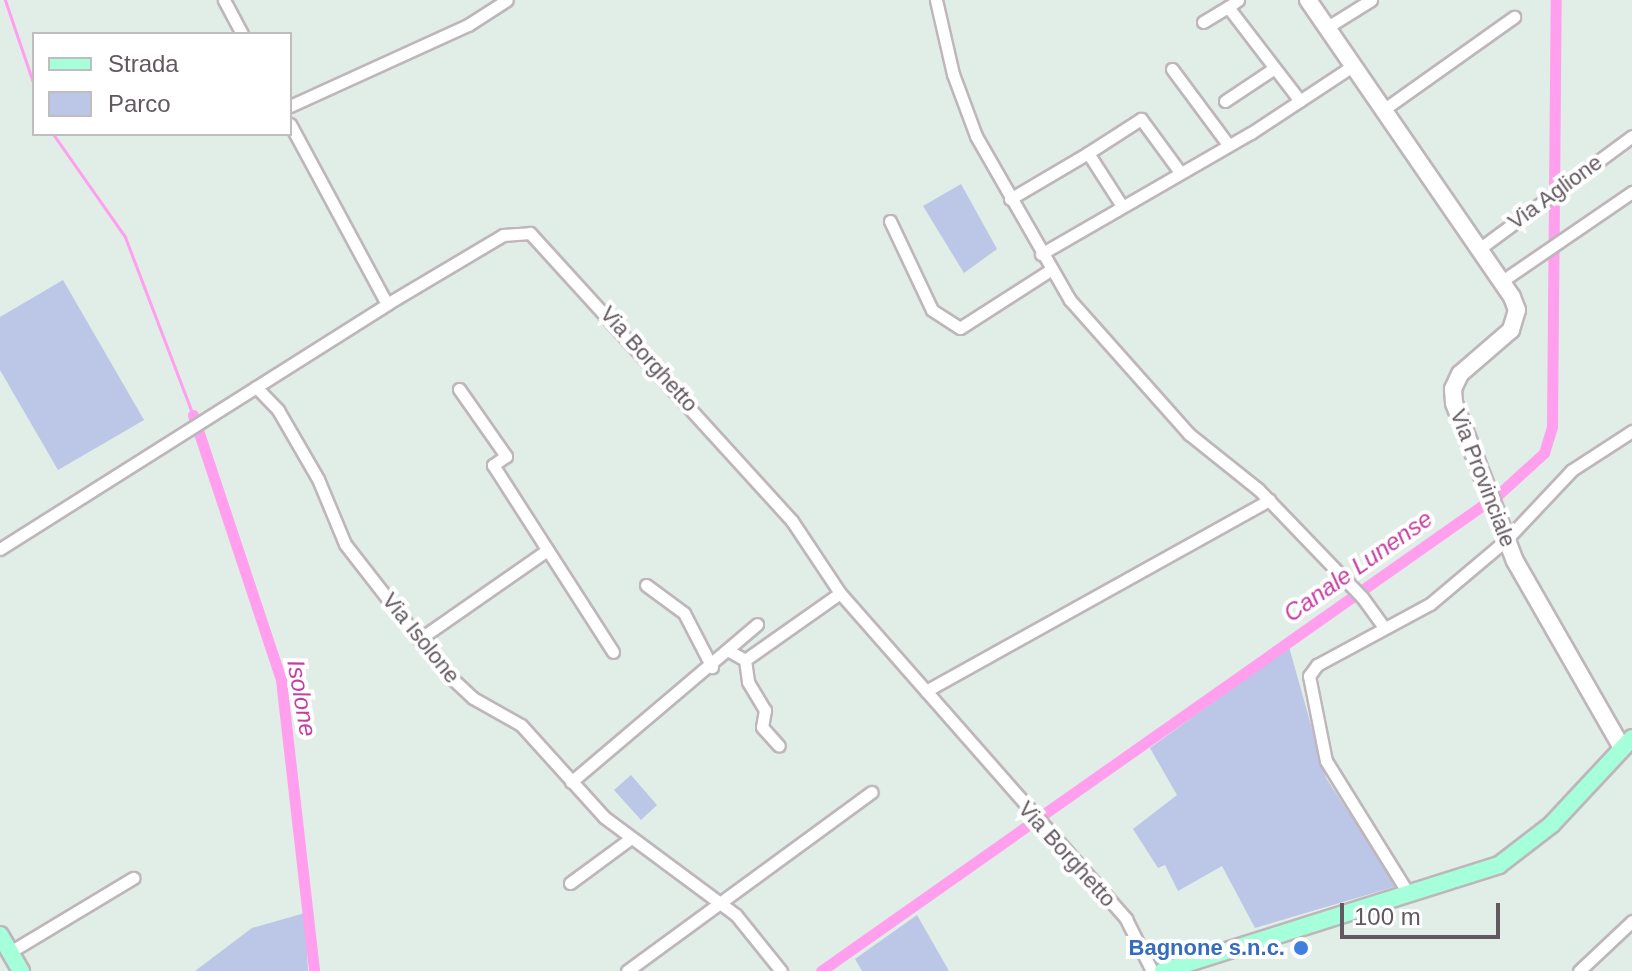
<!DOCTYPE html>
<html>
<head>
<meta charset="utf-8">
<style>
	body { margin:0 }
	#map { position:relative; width:1632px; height:971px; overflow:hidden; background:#e1ede7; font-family:Helvetica,sans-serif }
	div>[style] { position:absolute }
	.green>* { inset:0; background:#bcc6e6 }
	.stream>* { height:3px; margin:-1.5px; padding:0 1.5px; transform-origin:1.5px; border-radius:1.5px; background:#ff9fed }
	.canal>* { height:11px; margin:-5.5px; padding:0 5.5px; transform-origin:5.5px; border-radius:5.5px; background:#ff9fed }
	.roads { filter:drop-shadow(2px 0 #beb6bb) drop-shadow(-2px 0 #beb6bb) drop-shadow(0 2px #beb6bb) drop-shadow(0 -2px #beb6bb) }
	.street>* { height:11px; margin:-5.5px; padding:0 5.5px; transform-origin:5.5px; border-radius:5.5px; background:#fff }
	.secondary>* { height:16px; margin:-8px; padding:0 8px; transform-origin:8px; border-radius:8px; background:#fff }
	.primary>* { height:16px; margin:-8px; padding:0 8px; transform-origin:8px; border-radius:8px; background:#a4ffda }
	.dots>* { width:22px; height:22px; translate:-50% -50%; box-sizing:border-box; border:4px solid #fff; border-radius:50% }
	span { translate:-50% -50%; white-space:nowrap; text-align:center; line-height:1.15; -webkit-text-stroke:8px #fff; paint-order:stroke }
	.street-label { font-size:22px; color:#625960 }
	.shop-label { font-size:22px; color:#366cbe; font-weight:700 }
	.right { translate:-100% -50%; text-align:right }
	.water-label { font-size:24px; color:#c53ea1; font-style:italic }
	.legend { position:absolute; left:32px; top:32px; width:260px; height:104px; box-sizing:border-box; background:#fff; border:2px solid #c0bdbf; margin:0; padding:10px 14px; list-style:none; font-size:24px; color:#625960 }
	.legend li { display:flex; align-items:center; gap:16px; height:40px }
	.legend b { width:40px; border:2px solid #c0bdbf }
	.scale { position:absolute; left:1340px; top:903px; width:160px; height:36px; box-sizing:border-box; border:4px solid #625960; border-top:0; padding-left:10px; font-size:24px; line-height:28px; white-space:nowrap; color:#625960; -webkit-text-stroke:6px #fff; paint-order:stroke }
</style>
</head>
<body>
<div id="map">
	<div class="green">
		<div style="clip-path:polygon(961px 184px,997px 249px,964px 273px,923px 206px)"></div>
		<div style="clip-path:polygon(63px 280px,144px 420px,58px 470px,0 370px,0 317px)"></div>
		<div style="clip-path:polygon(1289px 647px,1326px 778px,1397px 886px,1255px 928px,1222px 866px,1178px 891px,1165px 865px,1158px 868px,1133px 829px,1177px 795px,1150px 748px)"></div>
		<div style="clip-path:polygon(631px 775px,657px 805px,641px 820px,614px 790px)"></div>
		<div style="clip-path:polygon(305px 913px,308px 971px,195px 971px,252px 928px)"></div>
		<div style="clip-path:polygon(917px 915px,949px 971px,862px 971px,855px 959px)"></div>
	</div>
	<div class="stream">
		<div style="left:5px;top:0;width:90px;rotate:71.2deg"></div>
		<div style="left:53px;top:134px;width:126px;rotate:55deg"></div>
		<div style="left:125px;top:237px;width:191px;rotate:69.1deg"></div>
	</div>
	<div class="canal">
		<div style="left:193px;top:415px;width:279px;rotate:71.6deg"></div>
		<div style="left:281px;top:680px;width:293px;rotate:83.5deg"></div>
		<div style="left:821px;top:971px;width:830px;rotate:-35.14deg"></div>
		<div style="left:1500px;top:493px;width:59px;rotate:-42.3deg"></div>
		<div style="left:1544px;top:453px;width:28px;rotate:-73deg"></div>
		<div style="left:1552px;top:426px;width:426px;rotate:-89.5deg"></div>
	</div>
	<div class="roads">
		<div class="street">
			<div style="left:224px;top:0;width:38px;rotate:62deg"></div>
			<div style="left:936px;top:0;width:76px;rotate:77.1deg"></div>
			<div style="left:953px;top:74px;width:66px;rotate:69.6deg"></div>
			<div style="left:976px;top:136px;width:189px;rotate:60.2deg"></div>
			<div style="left:1070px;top:300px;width:179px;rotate:48.4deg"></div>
			<div style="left:1189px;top:434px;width:88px;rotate:38.6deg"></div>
			<div style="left:1258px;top:489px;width:150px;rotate:46.1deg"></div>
			<div style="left:1362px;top:597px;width:37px;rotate:54deg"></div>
			<div style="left:1238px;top:0;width:12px;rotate:145deg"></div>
			<div style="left:1228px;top:7px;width:118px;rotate:52.5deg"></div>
			<div style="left:1203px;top:22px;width:29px;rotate:-31deg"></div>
			<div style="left:1326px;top:28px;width:53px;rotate:-31.9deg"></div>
			<div style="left:1172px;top:69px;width:92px;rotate:53.4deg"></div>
			<div style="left:1225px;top:101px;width:58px;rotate:-33.7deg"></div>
			<div style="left:290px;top:106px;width:196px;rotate:-24.5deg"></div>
			<div style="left:468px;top:25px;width:46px;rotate:-32.7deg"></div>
			<div style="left:1383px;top:110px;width:161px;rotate:-35.4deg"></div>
			<div style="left:290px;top:124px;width:204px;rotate:61.7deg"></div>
			<div style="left:1010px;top:199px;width:91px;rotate:-30.5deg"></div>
			<div style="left:1122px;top:206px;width:63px;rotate:-122.7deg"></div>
			<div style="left:1088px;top:153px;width:63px;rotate:-32.7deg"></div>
			<div style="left:1141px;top:119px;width:64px;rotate:53.8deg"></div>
			<div style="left:890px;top:221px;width:98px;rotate:64.7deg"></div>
			<div style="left:932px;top:310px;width:33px;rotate:33deg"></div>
			<div style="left:960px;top:328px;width:109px;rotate:-32.7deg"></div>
			<div style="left:1479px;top:249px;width:190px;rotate:-36.4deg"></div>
			<div style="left:1041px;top:254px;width:242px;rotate:-30deg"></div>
			<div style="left:1251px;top:133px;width:120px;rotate:-33.4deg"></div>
			<div style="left:1502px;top:281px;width:158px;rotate:-34.4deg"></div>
			<div style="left:256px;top:387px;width:32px;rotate:46deg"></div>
			<div style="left:278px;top:410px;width:80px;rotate:59.9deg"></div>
			<div style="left:318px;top:479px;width:70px;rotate:67.4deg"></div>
			<div style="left:345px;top:544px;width:160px;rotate:52.1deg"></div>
			<div style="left:443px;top:670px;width:41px;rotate:43deg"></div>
			<div style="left:473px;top:698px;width:55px;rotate:29.4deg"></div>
			<div style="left:521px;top:725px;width:124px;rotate:47.9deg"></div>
			<div style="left:604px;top:817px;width:164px;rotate:36.6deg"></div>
			<div style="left:736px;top:915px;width:72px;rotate:51.2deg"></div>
			<div style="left:459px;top:389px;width:82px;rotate:55deg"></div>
			<div style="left:506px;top:456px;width:16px;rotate:145deg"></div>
			<div style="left:493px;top:465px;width:222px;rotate:57.3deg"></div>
			<div style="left:0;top:549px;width:458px;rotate:-32.3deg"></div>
			<div style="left:387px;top:304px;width:135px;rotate:-30.7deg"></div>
			<div style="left:503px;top:235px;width:27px;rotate:-4deg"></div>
			<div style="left:530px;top:233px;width:389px;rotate:47.7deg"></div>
			<div style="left:792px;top:521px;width:87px;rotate:56.3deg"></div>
			<div style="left:840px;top:593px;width:434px;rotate:48.7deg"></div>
			<div style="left:1126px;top:919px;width:58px;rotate:63.4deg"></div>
			<div style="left:646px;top:585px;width:47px;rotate:36.4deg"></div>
			<div style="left:684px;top:613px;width:61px;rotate:62.6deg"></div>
			<div style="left:421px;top:638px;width:154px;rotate:-34.9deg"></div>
			<div style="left:729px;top:651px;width:18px;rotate:29deg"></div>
			<div style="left:745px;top:660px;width:22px;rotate:82deg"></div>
			<div style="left:748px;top:682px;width:33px;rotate:59deg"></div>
			<div style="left:765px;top:710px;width:17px;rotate:100deg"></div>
			<div style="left:762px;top:727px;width:25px;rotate:48deg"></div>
			<div style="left:745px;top:660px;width:116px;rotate:-35.2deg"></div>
			<div style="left:926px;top:691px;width:393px;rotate:-29.1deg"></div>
			<div style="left:571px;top:782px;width:244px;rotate:-40.3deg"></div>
			<div style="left:570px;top:883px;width:74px;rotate:-36.3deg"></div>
			<div style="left:1408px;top:893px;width:155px;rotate:-121.8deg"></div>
			<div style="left:1326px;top:761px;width:87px;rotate:-101.3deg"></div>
			<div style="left:1309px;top:676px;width:14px;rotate:-54deg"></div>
			<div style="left:1317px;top:665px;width:128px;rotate:-28.4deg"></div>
			<div style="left:1430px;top:604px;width:99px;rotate:-40.1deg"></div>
			<div style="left:1506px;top:540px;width:96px;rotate:-46.7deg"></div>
			<div style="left:1572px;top:470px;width:72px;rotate:-33deg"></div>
			<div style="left:10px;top:952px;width:144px;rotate:-31deg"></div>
			<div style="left:627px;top:971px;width:303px;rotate:-36.2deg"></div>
			<div style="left:1579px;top:971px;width:73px;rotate:-43.3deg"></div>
		</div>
		<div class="secondary">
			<div style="left:1308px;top:0;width:360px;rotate:55.5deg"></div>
			<div style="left:1512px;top:297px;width:14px;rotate:69deg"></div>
			<div style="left:1517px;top:310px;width:21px;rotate:107deg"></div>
			<div style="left:1511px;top:330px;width:67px;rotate:139.2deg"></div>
			<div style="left:1460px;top:374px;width:17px;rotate:115deg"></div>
			<div style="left:1453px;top:389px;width:14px;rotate:86deg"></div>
			<div style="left:1454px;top:403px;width:169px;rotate:68.9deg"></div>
			<div style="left:1515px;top:561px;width:215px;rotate:60.2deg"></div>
		</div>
		<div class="primary">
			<div style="left:0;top:935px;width:42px;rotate:59.7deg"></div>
			<div style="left:1163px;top:971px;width:352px;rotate:-17.5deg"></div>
			<div style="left:1499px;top:865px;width:66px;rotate:-37.6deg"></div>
			<div style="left:1551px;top:825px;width:119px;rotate:-47deg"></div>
		</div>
	</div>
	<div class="dots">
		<div style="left:1301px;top:948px;background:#3f7fe0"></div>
	</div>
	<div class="street-label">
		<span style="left:1555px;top:192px;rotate:-36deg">Via Aglione</span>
		<span style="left:649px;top:359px;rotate:48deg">Via Borghetto</span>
		<span style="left:1483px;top:478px;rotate:69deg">Via Provinciale</span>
		<span style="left:421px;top:638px;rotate:51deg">Via Isolone</span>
		<span style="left:1067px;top:854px;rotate:48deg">Via Borghetto</span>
	</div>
	<div class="shop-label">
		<span class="right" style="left:1285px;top:948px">Bagnone s.n.c.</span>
	</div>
	<div class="water-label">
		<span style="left:1358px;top:566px;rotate:-35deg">Canale Lunense</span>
		<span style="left:302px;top:698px;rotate:80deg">Isolone</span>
	</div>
	<ul class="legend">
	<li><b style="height:10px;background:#a4ffda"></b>Strada</li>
	<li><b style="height:22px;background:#bcc6e6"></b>Parco</li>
	</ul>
	<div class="scale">100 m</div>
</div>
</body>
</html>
